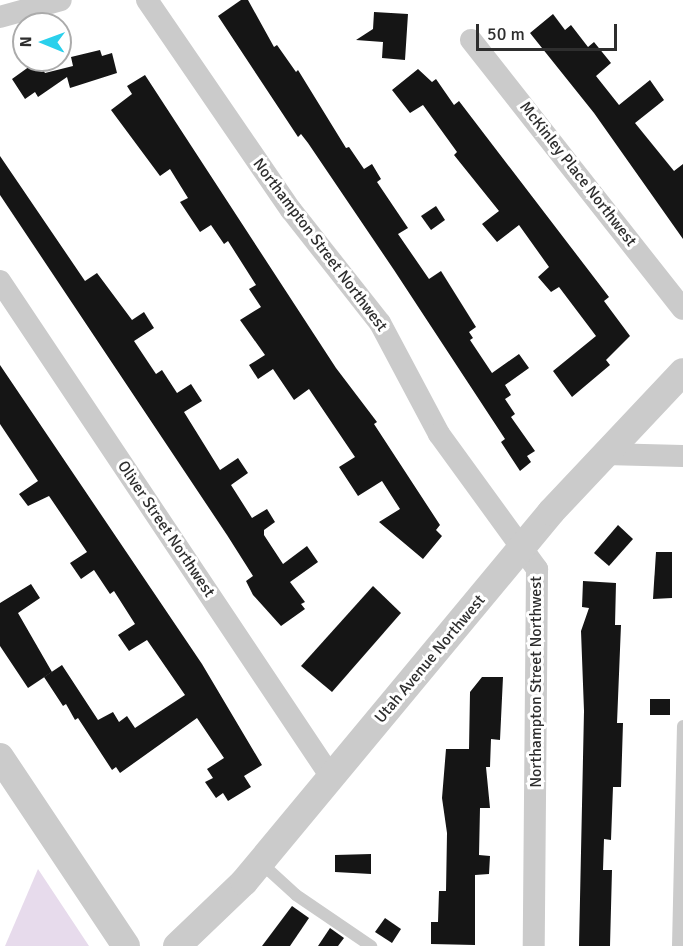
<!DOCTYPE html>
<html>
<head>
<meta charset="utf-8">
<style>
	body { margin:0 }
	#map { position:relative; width:683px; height:946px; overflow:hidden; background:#fff; font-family:Signika,sans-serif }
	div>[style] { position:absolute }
	.green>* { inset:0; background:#e7dbec }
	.building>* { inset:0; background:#151515 }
	.service>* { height:12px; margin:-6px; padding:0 6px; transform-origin:6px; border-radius:6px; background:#cbcbcb }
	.minor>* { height:22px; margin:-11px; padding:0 11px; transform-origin:11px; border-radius:11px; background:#cbcbcb }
	.tertiary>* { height:28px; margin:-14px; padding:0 14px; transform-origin:14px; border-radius:14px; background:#cbcbcb }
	span { translate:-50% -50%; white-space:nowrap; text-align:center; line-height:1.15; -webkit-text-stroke:6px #fff; paint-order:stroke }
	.street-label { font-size:16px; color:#2e2e2e }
	.north { position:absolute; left:12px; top:12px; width:60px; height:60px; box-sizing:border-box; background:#fff; border:2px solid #ababab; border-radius:50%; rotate:271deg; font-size:16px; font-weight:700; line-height:24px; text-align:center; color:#2e2e2e }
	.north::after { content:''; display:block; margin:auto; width:21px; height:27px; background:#2ad0ec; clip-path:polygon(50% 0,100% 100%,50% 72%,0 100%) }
	.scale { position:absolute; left:476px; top:24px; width:141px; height:27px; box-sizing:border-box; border:3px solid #2e2e2e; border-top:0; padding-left:8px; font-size:18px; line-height:21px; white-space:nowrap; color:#2e2e2e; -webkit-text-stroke:4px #fff; paint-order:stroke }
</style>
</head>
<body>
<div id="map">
	<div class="green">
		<div style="clip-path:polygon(38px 869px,89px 946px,5px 946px)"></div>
	</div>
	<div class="building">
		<div style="clip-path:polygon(241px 0,248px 0,274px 47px,277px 45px,296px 72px,298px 70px,346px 148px,349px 147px,364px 169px,372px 164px,381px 179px,377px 182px,408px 228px,398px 234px,429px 279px,441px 271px,476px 327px,469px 332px,473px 338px,470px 340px,492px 373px,519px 354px,529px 368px,505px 385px,511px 395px,505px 399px,515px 414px,511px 417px,535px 451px,527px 456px,531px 462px,520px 471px,501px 442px,505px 439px,394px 270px,308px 143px,301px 134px,298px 137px,218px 16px)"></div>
		<div style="clip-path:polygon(374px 12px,408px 14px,405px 60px,382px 58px,383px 42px,356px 40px,373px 29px)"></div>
		<div style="clip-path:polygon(553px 14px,565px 30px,571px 25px,588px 47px,594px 42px,611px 63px,596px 76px,619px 105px,650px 80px,664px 100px,635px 123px,674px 171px,683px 164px,683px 239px,594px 113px,530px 33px)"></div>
		<div style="clip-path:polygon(100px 50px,102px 56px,112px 53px,117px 73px,70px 88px,67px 77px,38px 97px,35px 92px,25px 99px,12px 79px,37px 61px,45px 73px,73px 66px,71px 57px)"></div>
		<div style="clip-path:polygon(418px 69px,432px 82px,436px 79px,454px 105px,459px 101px,609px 297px,604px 301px,630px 336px,606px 360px,610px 365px,572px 397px,553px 371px,596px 336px,559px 287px,551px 292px,538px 277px,549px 267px,519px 225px,497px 242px,482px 224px,499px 211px,454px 155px,457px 152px,423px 105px,410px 113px,392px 90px)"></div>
		<div style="clip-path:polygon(145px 75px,336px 368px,377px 422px,374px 424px,440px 525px,436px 530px,442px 536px,423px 559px,379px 522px,400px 509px,382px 481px,358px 496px,339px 467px,355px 457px,309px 389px,294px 400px,273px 369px,258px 379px,249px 365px,265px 355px,240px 320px,261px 307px,249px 289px,256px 285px,228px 241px,224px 244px,211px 225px,200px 232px,180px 202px,188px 198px,170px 169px,160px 176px,111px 110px,132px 94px,127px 86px)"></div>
		<div style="clip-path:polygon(0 156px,85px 281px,97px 273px,132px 320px,144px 312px,154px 328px,134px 341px,156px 374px,162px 370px,177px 393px,191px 384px,202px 401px,184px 412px,220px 470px,238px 458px,248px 473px,231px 485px,252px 518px,267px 509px,275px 522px,264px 530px,264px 535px,283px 564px,307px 546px,318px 562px,290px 582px,305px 602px,301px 604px,305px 609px,281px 626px,253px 595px,246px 581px,253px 576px,227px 535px,0 195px)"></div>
		<div style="clip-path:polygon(436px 206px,445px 220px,431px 230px,421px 216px)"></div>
		<div style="clip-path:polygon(0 365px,202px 664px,262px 765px,244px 776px,251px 787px,228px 801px,223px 793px,216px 798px,205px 782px,213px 778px,207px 769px,224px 758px,197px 718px,120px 773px,116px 767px,112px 770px,78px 718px,75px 720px,66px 704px,63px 706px,44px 677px,62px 665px,98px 720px,113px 712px,119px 722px,127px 716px,135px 728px,185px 695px,147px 640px,129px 651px,118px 635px,135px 624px,114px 591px,110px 594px,94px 570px,81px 579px,70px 563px,87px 552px,49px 496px,28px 506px,19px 494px,38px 481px,0 424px)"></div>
		<div style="clip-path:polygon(618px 525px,633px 539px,609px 566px,594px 553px)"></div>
		<div style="clip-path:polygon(656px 552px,672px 552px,672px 598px,653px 599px)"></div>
		<div style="clip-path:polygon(583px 581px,616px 583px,615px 625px,621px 625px,617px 723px,623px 723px,621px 787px,613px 787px,611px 840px,604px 839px,603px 870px,612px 870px,610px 946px,579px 946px,584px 711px,581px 631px,589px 608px,582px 607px)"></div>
		<div style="clip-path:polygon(31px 584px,40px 598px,18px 613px,52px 672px,28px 688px,0 646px,0 603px)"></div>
		<div style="clip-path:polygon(373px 586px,401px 613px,332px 692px,301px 666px)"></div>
		<div style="clip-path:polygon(482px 677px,503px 677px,500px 740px,491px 739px,490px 767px,486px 767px,490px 808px,480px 808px,479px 855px,490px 856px,489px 874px,475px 875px,475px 945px,431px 944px,431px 922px,438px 922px,439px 891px,446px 891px,447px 833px,442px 798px,446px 749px,469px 749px,470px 692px)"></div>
		<div style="clip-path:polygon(650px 699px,670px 699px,670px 715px,650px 715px)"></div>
		<div style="clip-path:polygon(371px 854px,371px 874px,335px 872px,335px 855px)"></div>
		<div style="clip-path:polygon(292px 906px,309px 918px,290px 946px,262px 946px)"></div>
		<div style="clip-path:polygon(385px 918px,401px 929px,392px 943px,375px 932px)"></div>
		<div style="clip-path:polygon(330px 928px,344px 938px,338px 946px,318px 946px)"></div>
	</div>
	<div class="service">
		<div style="left:261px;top:863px;width:47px;rotate:42.4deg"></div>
		<div style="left:296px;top:895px;width:91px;rotate:34.2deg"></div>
		<div style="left:678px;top:946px;width:220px;rotate:-88.7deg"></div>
	</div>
	<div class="minor">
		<div style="left:147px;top:0;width:255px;rotate:55.6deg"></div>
		<div style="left:291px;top:210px;width:144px;rotate:51.8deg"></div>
		<div style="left:380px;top:323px;width:126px;rotate:62deg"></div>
		<div style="left:439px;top:434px;width:167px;rotate:54deg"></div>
		<div style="left:537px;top:569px;width:377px;rotate:90.5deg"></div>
		<div style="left:0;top:17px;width:63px;rotate:-15.6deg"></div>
		<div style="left:471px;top:40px;width:342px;rotate:51.8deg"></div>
		<div style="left:0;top:281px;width:596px;rotate:56.28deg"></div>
		<div style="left:605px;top:454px;width:78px;rotate:1.5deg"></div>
	</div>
	<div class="tertiary">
		<div style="left:0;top:757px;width:227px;rotate:56.3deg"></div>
		<div style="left:177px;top:946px;width:93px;rotate:-43.7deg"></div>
		<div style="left:244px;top:882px;width:481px;rotate:-50.3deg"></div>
		<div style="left:551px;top:512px;width:192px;rotate:-46.7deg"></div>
	</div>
	<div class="street-label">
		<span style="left:578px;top:174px;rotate:52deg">McKinley Place Northwest</span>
		<span style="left:320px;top:245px;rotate:53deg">Northampton Street Northwest</span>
		<span style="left:166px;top:529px;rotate:56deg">Oliver Street Northwest</span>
		<span style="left:430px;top:659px;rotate:-50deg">Utah Avenue Northwest</span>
		<span style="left:536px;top:682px;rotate:-90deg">Northampton Street Northwest</span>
	</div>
	<div class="north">N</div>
	<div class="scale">50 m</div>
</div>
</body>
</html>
